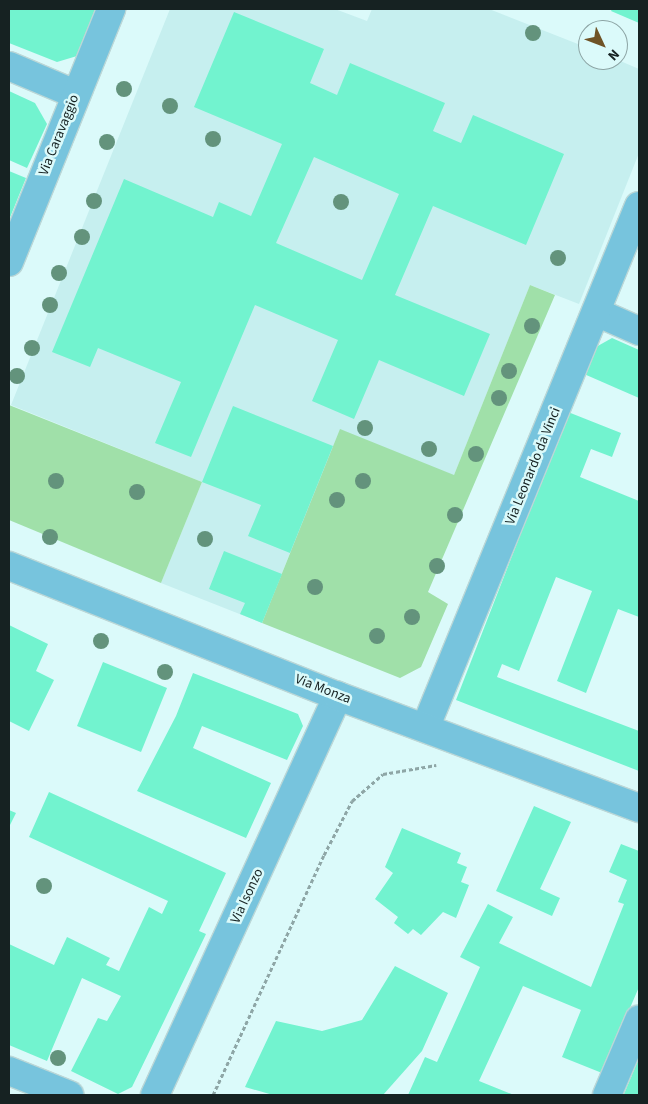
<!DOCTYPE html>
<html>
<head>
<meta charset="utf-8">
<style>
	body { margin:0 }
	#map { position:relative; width:648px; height:1104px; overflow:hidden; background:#dbfafa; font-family:"Source Sans 3",sans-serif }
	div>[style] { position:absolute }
	.built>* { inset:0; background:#c6efef }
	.green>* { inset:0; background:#a0e0a9 }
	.building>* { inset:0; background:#72f3cf }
	.path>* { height:3px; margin-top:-1.5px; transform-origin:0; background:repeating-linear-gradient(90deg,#8ea6a6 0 4px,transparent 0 6.5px) }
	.roads { filter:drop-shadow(1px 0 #bbd7d7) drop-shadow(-1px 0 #bbd7d7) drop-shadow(0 1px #bbd7d7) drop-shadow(0 -1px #bbd7d7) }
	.minor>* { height:28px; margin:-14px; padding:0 14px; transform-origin:14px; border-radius:14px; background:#77c4dd }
	.tertiary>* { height:28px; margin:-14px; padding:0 14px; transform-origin:14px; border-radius:14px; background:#77c4dd }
	.trees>* { width:16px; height:16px; margin:-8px; border-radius:50%; background:#63937c }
	span { translate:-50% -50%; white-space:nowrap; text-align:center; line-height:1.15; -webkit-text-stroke:5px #dbfafa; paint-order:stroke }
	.street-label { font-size:14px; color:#162222 }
	.frame { position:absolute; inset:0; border:10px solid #162222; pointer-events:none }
	.north { position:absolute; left:578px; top:20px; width:50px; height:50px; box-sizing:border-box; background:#dbfafa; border:1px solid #8ca4a4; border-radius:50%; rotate:133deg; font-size:14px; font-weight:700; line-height:20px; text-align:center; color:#162222 }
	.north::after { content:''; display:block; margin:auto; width:18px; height:22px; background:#6f5326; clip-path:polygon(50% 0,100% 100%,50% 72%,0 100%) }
</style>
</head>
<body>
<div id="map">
	<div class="built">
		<div style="clip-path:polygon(170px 9px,335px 9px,367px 21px,372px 9px,489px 9px,588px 48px,588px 60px,618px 60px,639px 69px,639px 153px,579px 304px,530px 285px,454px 475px,290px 553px,262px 623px,161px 583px,202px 482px,11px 405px)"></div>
	</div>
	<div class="green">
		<div style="clip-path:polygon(530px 285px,555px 295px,428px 592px,448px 604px,421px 667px,400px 678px,262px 623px,340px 429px,454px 475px)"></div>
		<div style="clip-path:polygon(9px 405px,202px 482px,161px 583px,9px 520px)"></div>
	</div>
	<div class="building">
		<div style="clip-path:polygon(10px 9px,97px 9px,77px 56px,57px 62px,9px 43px)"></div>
		<div style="clip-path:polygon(612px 9px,639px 9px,639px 23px,611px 11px)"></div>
		<div style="clip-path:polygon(evenodd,234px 12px,324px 49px,310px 83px,337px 95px,350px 63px,445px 103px,433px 131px,461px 143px,473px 115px,564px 154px,526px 245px,433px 206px,395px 295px,490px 334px,464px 396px,379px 360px,354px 419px,312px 401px,338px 340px,255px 305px,191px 457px,155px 443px,181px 382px,98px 348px,90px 367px,52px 352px,124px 179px,213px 217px,219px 202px,251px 216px,282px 144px,194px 107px,234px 12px,314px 157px,399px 194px,362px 280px,276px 243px,314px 157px)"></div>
		<div style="clip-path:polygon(9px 91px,35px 103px,47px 124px,27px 168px,9px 160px)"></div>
		<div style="clip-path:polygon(9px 171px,26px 178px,9px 220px)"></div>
		<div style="clip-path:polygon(612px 338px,639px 350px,639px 398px,584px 374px,596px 347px)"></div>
		<div style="clip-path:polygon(233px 406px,333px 446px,290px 553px,248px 536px,261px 505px,202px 482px)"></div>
		<div style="clip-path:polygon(568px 412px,621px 433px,612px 457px,591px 449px,580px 477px,639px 501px,639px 617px,618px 609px,586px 693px,557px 681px,592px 591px,556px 577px,519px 671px,502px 664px,497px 677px,639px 731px,639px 771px,456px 700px)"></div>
		<div style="clip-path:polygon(224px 551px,282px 574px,262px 623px,240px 614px,245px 603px,209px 589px)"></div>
		<div style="clip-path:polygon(9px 625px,48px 644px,36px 671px,54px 680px,29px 731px,9px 721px)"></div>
		<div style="clip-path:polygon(103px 662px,167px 688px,141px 752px,77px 726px)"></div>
		<div style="clip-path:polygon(193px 673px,298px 714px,303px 726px,287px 760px,202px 726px,193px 748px,271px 783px,246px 838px,137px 791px,176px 716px)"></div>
		<div style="clip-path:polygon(49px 792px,226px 873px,199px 931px,206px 934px,166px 1017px,132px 1087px,118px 1094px,71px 1071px,98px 1018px,107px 1021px,121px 996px,82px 978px,47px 1061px,9px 1045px,9px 944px,54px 965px,67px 937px,110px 958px,106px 965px,119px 971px,149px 907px,162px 914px,168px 901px,29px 837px)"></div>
		<div style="clip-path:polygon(534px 806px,571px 822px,540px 889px,560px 898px,552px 916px,496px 891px)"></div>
		<div style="clip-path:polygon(9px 810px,16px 813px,9px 827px)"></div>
		<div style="clip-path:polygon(402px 828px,461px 853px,457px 863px,467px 867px,461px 882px,469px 885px,456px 918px,443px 912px,421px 935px,413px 929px,408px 934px,394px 923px,398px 917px,375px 899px,393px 873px,385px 867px)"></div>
		<div style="clip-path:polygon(621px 844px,639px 851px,639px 987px,602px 1073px,562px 1057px,581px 1010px,523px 986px,479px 1081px,514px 1095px,408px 1095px,425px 1057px,437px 1062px,480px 967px,460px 957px,488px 904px,513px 917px,499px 943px,591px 987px,624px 904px,618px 902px,627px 880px,609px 872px)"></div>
		<div style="clip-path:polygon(395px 966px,448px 993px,422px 1051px,383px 1095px,273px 1095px,245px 1087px,276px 1021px,322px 1031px,362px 1020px)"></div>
		<div style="clip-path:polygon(639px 1058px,639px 1095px,623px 1095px,624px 1094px)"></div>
	</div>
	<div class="path">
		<div style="left:213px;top:1095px;width:264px;rotate:-65.2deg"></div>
		<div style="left:324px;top:855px;width:61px;rotate:-62.6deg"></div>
		<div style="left:352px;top:801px;width:41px;rotate:-41.1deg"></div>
		<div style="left:383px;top:774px;width:54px;rotate:-9.6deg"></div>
	</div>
	<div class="roads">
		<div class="minor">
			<div style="left:9px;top:66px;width:72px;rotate:23deg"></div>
			<div style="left:9px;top:262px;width:273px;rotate:-68deg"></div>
			<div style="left:596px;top:312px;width:47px;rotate:23.8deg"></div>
			<div style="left:426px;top:726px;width:562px;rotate:-67.73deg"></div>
			<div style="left:9px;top:1071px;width:65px;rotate:21.8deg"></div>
			<div style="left:155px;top:1095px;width:439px;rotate:-65.4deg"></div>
			<div style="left:607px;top:1095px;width:82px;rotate:-66.9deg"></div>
		</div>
		<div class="tertiary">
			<div style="left:9px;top:566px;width:354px;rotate:21.6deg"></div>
			<div style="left:338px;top:696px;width:321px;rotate:20.4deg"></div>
		</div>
	</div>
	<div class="trees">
		<div style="left:533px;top:33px"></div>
		<div style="left:124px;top:89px"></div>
		<div style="left:170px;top:106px"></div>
		<div style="left:213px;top:139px"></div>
		<div style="left:107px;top:142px"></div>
		<div style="left:94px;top:201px"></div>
		<div style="left:341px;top:202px"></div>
		<div style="left:82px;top:237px"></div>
		<div style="left:558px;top:258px"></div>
		<div style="left:59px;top:273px"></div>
		<div style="left:50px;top:305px"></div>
		<div style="left:532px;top:326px"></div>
		<div style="left:32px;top:348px"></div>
		<div style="left:509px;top:371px"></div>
		<div style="left:17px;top:376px"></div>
		<div style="left:499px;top:398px"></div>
		<div style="left:365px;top:428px"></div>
		<div style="left:429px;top:449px"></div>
		<div style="left:476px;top:454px"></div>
		<div style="left:56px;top:481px"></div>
		<div style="left:363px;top:481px"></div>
		<div style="left:137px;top:492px"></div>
		<div style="left:337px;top:500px"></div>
		<div style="left:455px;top:515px"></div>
		<div style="left:50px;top:537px"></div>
		<div style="left:205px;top:539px"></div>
		<div style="left:437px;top:566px"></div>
		<div style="left:315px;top:587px"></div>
		<div style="left:412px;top:617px"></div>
		<div style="left:377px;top:636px"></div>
		<div style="left:101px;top:641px"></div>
		<div style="left:165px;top:672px"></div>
		<div style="left:44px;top:886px"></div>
		<div style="left:58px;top:1058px"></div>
	</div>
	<div class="street-label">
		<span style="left:59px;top:135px;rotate:-68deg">Via Caravaggio</span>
		<span style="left:533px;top:466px;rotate:-68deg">Via Leonardo da Vinci</span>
		<span style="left:323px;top:689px;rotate:21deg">Via Monza</span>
		<span style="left:247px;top:896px;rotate:-65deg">Via Isonzo</span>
	</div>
	<div class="frame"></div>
	<div class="north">N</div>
</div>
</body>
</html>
